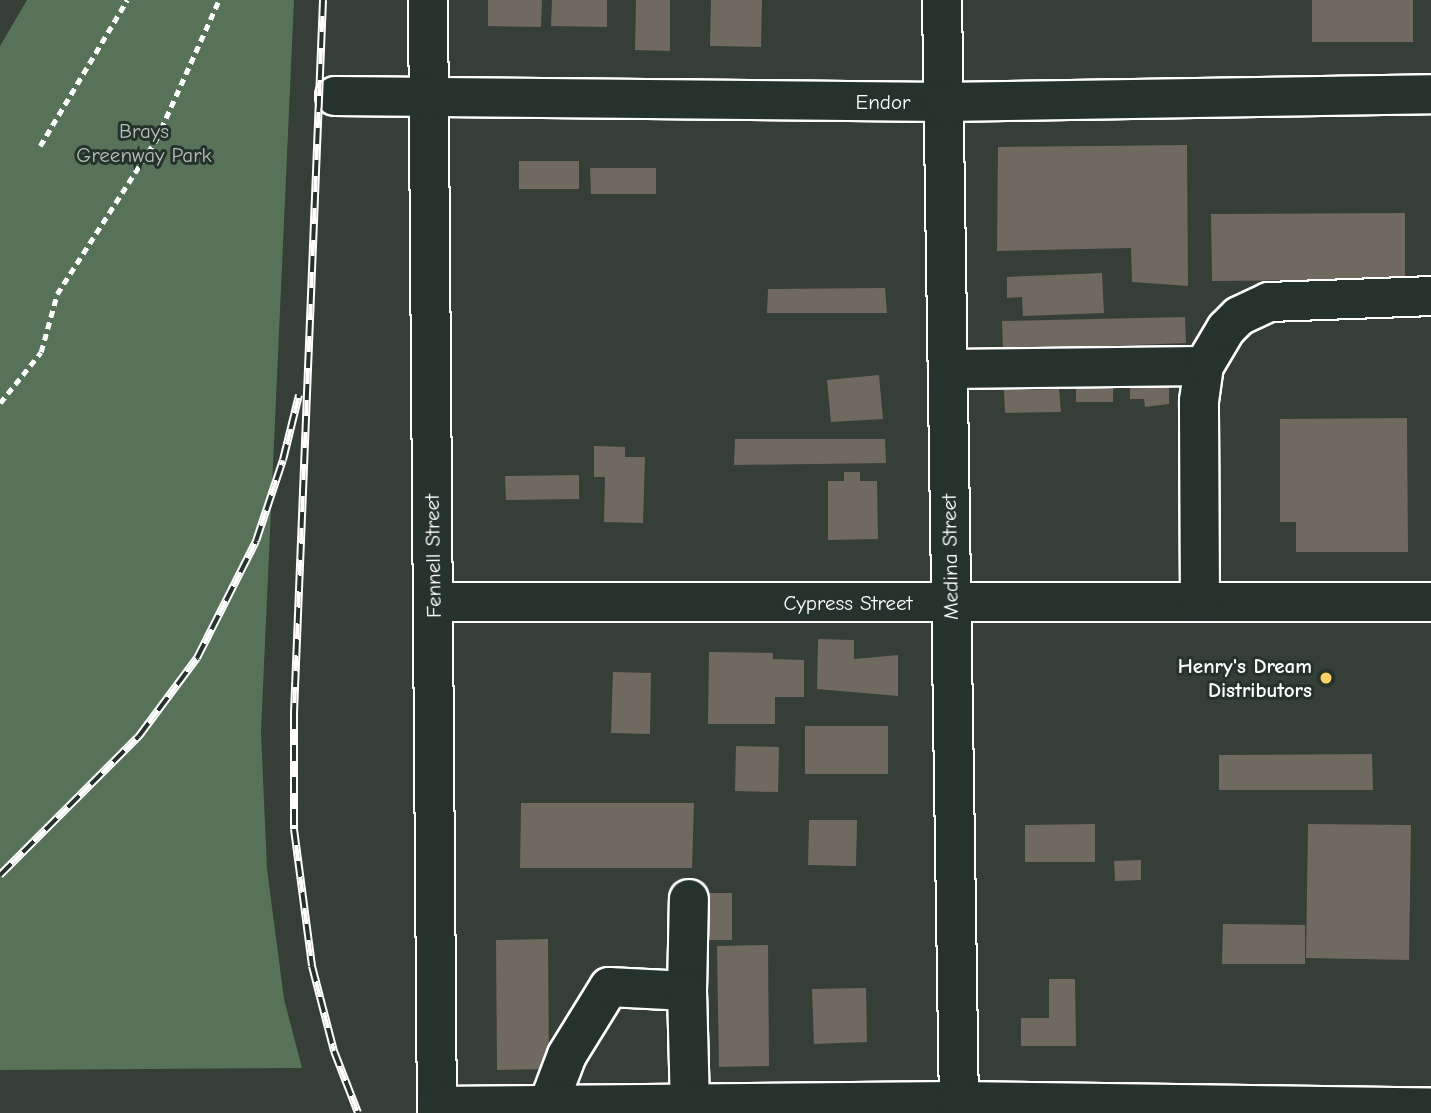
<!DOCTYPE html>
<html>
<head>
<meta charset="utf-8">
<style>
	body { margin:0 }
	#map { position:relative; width:1431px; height:1113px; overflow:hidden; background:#353e37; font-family:"Comic Neue",sans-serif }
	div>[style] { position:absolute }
	.green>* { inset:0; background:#577258 }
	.building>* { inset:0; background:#70695f }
	.path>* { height:4.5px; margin-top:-2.25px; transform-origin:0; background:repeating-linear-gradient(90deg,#fff 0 7px,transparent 0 12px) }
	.roads { filter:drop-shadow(2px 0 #fff) drop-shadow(-2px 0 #fff) drop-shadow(0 2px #fff) drop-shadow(0 -2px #fff) }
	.minor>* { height:38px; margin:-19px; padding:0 19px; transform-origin:19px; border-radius:19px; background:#26332d }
	.rail>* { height:8px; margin-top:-4px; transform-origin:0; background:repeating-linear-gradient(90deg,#26332d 0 16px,#fff 0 32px); box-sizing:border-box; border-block:2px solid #fff }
	.dots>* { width:19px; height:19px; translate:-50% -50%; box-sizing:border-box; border:4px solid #26332d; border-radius:50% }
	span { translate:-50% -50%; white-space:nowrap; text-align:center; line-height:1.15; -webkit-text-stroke:6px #26332d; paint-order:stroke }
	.street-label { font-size:21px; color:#fff }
	.park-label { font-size:21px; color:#b3c0b4 }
	.poi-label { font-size:21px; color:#fff; font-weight:700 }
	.right { translate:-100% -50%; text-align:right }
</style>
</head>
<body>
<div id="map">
	<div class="green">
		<div style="clip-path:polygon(27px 0,294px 0,261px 732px,267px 869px,284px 999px,302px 1068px,0 1070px,0 46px)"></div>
	</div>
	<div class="building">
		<div style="clip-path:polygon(488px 0,542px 0,541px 27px,488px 26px)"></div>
		<div style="clip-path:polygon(552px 0,607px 0,607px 27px,551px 26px)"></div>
		<div style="clip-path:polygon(636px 0,670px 0,670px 51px,635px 50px)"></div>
		<div style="clip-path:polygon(711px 0,762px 0,761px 47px,710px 46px)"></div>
		<div style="clip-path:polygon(1312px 0,1413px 0,1413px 42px,1312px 42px)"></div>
		<div style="clip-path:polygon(1187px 145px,1188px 286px,1132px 282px,1131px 248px,997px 251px,998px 147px)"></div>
		<div style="clip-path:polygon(519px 161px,579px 161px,579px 189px,519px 189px)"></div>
		<div style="clip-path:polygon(590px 168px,656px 168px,656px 194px,591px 194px)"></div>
		<div style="clip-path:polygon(1405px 213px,1405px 279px,1212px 281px,1211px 214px)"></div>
		<div style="clip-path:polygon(1102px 273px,1104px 313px,1023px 316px,1022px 297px,1007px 298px,1007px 277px)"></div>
		<div style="clip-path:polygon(885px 288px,887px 313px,767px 313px,768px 289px)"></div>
		<div style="clip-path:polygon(1185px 317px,1186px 343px,1003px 350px,1002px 321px)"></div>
		<div style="clip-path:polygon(879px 375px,883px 419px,831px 422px,827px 380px)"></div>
		<div style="clip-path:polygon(1130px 383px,1169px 384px,1169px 404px,1145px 407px,1144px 399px,1130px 399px)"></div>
		<div style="clip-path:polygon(1076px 384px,1113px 384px,1113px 402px,1076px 402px)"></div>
		<div style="clip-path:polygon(1059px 389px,1061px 412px,1005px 413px,1004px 390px)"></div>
		<div style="clip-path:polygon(1407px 418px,1408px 552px,1296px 552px,1296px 522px,1280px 522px,1280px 419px)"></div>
		<div style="clip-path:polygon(735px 439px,885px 439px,886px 463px,734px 465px)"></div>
		<div style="clip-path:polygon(594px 446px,625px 447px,625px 457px,645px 457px,643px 523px,604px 522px,605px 477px,594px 477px)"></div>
		<div style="clip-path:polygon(844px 472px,860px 472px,860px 481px,877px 481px,878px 539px,828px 540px,828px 481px,844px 481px)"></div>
		<div style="clip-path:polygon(579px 475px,579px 499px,506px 500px,505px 476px)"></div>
		<div style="clip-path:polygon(818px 639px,854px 640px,854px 659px,898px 655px,898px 696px,817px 689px)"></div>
		<div style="clip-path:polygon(709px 652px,773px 653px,773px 659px,804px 660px,804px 697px,775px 697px,775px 724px,708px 724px)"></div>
		<div style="clip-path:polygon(613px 672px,651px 673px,650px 734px,611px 733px)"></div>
		<div style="clip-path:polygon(805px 726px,888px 726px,888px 774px,805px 774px)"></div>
		<div style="clip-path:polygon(736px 746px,779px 747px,778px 792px,735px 791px)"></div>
		<div style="clip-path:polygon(1372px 754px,1373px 790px,1219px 790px,1219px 755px)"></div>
		<div style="clip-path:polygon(521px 803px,694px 803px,692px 868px,520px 868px)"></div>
		<div style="clip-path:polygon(809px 820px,857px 820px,856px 866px,808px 865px)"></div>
		<div style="clip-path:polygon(1095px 824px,1095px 862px,1025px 862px,1025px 825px)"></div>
		<div style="clip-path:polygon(1308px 824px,1411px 825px,1409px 960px,1306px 958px)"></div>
		<div style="clip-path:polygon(1141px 860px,1141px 880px,1115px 881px,1114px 861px)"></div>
		<div style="clip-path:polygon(709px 893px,732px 893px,732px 940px,709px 940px)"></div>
		<div style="clip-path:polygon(1223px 924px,1305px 925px,1305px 964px,1222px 964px)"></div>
		<div style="clip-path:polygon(548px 939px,549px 1069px,497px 1070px,496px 940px)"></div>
		<div style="clip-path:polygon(768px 945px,769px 1066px,719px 1067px,717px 946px)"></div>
		<div style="clip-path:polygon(1049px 979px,1075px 979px,1076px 1046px,1021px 1046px,1021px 1018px,1049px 1018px)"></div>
		<div style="clip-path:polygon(866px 988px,867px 1042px,814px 1044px,812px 989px)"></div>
	</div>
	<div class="path">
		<div style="left:40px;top:146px;width:170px;rotate:-59.2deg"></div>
		<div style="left:0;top:403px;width:65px;rotate:-51.2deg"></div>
		<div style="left:41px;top:352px;width:60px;rotate:-74.6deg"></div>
		<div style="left:57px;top:294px;width:183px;rotate:-57.3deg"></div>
		<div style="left:156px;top:140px;width:154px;rotate:-65.8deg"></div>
	</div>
	<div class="roads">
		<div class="minor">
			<div style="left:428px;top:0;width:1113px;rotate:89.54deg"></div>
			<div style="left:942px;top:0;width:1113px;rotate:89.12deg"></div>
			<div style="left:335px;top:96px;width:609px;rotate:0.56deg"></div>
			<div style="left:944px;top:102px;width:487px;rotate:-0.9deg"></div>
			<div style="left:948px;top:369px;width:256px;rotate:-0.7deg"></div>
			<div style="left:433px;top:602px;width:998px"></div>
			<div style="left:1200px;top:602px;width:201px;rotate:-90.3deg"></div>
			<div style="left:1199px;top:401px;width:35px;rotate:-82deg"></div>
			<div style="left:1204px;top:366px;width:43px;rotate:-59.3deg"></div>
			<div style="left:1226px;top:329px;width:18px;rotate:-45deg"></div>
			<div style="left:1239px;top:316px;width:33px;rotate:-25deg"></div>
			<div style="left:1269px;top:302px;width:162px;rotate:-2.1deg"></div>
			<div style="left:687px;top:991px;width:92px;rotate:-88.8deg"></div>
			<div style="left:548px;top:1105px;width:53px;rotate:-69.2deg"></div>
			<div style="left:567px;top:1055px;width:80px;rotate:-58.3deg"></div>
			<div style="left:609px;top:987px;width:78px;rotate:2.9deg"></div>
			<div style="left:687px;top:991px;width:113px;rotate:88.5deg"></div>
			<div style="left:437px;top:1106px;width:522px;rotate:-0.55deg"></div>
			<div style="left:959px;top:1101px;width:472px;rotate:0.8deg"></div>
		</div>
	</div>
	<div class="rail">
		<div style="left:323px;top:0;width:714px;rotate:92.33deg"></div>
		<div style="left:294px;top:713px;width:116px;rotate:90deg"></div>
		<div style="left:294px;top:829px;width:138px;rotate:82.5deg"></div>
		<div style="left:312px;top:966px;width:88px;rotate:75.5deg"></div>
		<div style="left:334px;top:1051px;width:66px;rotate:68.8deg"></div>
		<div style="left:0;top:875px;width:197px;rotate:-45deg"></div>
		<div style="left:139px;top:736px;width:97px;rotate:-53.4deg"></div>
		<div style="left:197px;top:658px;width:131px;rotate:-63.2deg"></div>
		<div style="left:256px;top:541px;width:85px;rotate:-71.6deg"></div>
		<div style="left:283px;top:460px;width:67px;rotate:-76.2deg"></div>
	</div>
	<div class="dots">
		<div style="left:1326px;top:678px;background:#ffd166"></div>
	</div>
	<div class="street-label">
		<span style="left:883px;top:102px">Endor</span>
		<span style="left:433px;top:556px;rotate:-91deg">Fennell Street</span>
		<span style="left:950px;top:557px;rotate:-91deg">Medina Street</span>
		<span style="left:848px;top:603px">Cypress Street</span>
	</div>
	<div class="park-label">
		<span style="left:144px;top:143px">Brays<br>Greenway Park</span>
	</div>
	<div class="poi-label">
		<span class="right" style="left:1312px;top:678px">Henry's Dream<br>Distributors</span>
	</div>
</div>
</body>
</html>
